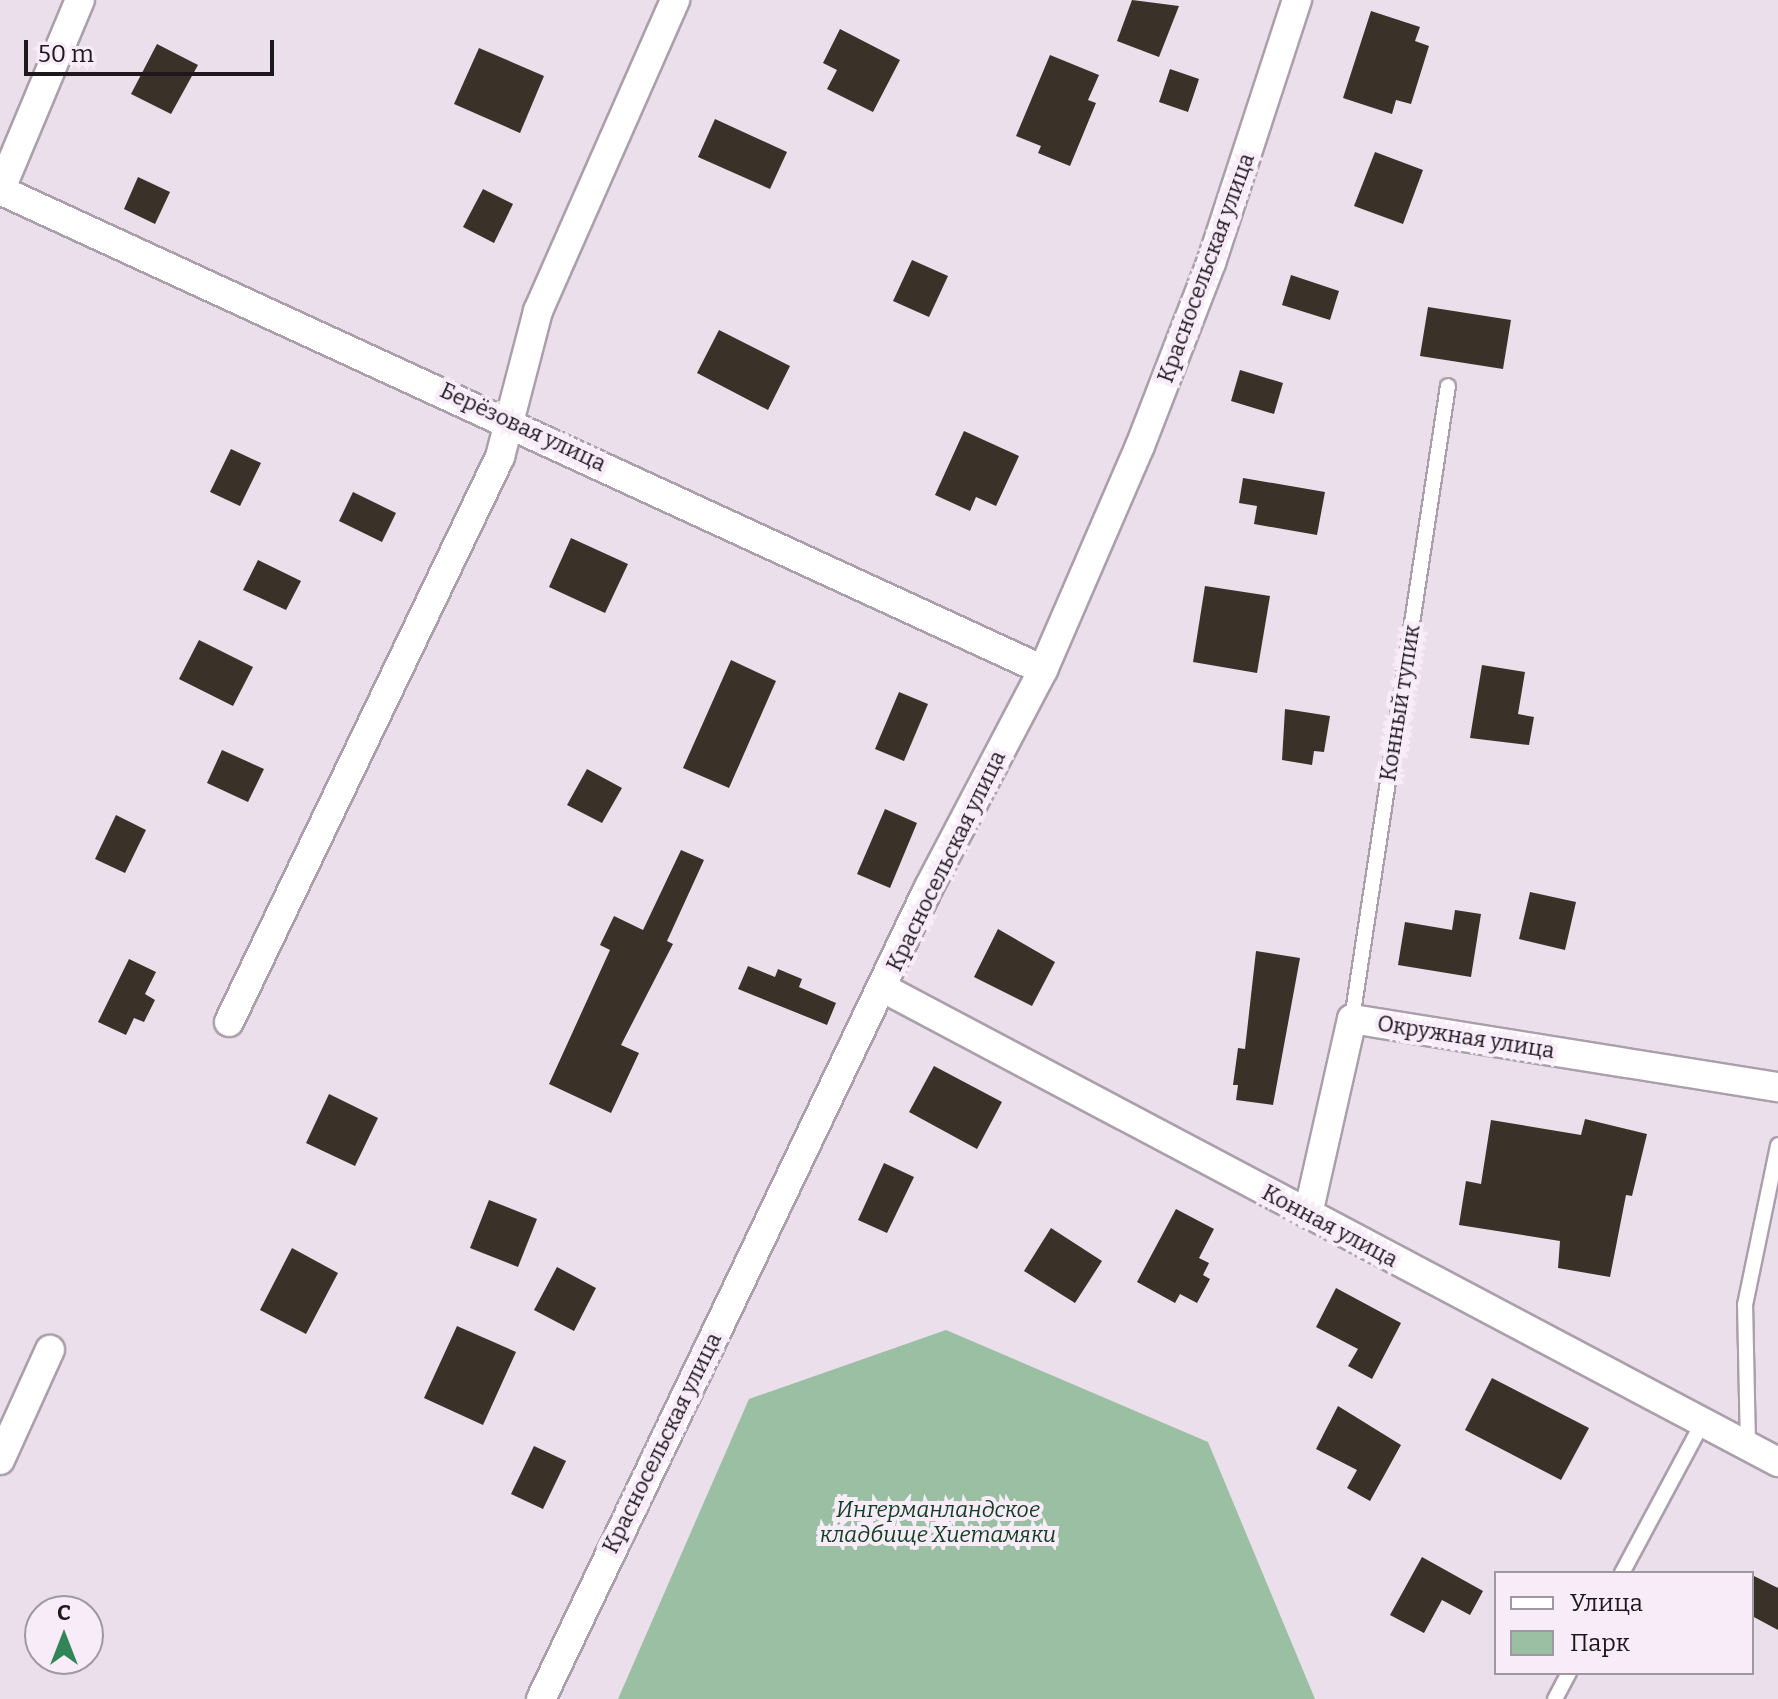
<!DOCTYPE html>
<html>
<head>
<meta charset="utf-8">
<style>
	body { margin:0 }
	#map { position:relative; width:1778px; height:1699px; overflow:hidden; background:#ebdfeb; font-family:Bitter,serif }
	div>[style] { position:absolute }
	.green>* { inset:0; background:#9abfa2 }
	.building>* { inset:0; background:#3a3228 }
	.roads { filter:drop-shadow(2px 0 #aa9faa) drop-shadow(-2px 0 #aa9faa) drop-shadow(0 2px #aa9faa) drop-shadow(0 -2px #aa9faa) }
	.lane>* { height:14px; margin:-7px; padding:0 7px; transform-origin:7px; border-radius:7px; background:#fff }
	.street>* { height:28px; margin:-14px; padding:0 14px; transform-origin:14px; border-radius:14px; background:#fff }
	span { translate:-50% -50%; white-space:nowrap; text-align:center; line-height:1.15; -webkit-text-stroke:8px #f8ecf8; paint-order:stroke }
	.street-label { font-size:22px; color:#1c181c }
	.park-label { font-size:22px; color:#123e22; font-style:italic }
	.legend { position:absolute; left:1494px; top:1571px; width:260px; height:104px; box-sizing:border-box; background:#f8ecf8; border:2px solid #a097a0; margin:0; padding:10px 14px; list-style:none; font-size:24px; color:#1c181c }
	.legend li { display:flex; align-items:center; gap:16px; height:40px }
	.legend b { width:40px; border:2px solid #a097a0 }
	.north { position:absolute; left:24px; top:1595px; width:80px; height:80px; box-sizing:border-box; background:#f8ecf8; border:2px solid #a097a0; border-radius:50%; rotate:0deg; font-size:22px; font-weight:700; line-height:32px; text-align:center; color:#1c181c }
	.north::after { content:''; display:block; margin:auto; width:28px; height:36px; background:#318557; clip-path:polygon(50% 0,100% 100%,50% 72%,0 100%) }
	.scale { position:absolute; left:24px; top:40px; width:250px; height:36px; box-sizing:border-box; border:4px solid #1c181c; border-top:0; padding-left:10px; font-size:24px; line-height:28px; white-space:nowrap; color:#1c181c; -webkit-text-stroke:6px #f8ecf8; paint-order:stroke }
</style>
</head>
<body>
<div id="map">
	<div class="green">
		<div style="clip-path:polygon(946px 1330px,1208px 1442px,1315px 1699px,618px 1699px,749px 1399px)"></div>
	</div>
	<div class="building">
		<div style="clip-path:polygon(1132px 0,1179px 6px,1159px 57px,1117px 41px)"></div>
		<div style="clip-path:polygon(1371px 11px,1420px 27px,1415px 41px,1429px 46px,1411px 104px,1396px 100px,1392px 114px,1343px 98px)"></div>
		<div style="clip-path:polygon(840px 29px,900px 60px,873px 112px,827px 89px,837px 70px,823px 63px)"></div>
		<div style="clip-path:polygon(157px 44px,198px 65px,171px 114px,131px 94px)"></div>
		<div style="clip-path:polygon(479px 48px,544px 76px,520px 133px,454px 104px)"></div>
		<div style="clip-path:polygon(1050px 55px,1099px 75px,1088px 100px,1096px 103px,1070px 166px,1038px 153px,1041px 146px,1016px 136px)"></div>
		<div style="clip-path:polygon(1170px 69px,1199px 79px,1188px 112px,1159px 102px)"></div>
		<div style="clip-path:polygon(715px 119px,787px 152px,770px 189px,698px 157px)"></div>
		<div style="clip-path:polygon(1375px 152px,1423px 170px,1403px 224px,1354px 206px)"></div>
		<div style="clip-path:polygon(138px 177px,170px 192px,155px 224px,124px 209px)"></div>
		<div style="clip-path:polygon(483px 189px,513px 204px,494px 243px,463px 227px)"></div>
		<div style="clip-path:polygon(912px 260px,948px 276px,929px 317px,893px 301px)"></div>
		<div style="clip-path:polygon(1291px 275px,1339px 291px,1330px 320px,1282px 305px)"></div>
		<div style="clip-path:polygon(1428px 307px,1511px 320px,1503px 369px,1420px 356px)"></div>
		<div style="clip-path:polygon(719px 330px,790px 366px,768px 410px,697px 373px)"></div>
		<div style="clip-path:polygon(1240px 370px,1283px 383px,1274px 414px,1231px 401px)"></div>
		<div style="clip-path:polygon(964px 431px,1019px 456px,996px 506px,976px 497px,970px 511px,935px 495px)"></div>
		<div style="clip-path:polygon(231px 449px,261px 463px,240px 506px,210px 492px)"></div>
		<div style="clip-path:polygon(1243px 478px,1325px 492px,1317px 535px,1254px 524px,1257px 506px,1239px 503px)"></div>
		<div style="clip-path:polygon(353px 492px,396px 513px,382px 542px,339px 521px)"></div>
		<div style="clip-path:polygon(571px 538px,628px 564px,605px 613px,549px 587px)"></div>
		<div style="clip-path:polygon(258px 560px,301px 581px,286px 610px,243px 590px)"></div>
		<div style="clip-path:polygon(1205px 586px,1270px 596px,1257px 673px,1193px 662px)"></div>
		<div style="clip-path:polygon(199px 640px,253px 667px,233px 706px,179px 679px)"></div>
		<div style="clip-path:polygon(731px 660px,776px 681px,729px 788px,683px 768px)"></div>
		<div style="clip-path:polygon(1482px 665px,1525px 672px,1518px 714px,1534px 717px,1529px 745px,1470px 738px)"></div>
		<div style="clip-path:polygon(899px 692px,928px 704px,904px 761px,875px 749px)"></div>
		<div style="clip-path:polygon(1285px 709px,1330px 716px,1324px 752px,1314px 751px,1312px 765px,1282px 760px)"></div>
		<div style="clip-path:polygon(222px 750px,264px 769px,248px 802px,207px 783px)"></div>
		<div style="clip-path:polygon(587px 769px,622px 788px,602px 823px,567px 805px)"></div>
		<div style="clip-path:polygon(885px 809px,917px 823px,890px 888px,857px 874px)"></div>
		<div style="clip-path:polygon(116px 815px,146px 830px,125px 873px,95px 859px)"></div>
		<div style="clip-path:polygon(681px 850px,704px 860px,667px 941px,673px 944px,621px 1045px,639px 1053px,611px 1113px,549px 1084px,610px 950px,600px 945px,614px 916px,643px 930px)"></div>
		<div style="clip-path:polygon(1530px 892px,1576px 902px,1565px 950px,1519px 939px)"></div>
		<div style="clip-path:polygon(1455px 910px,1481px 914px,1471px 977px,1398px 965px,1405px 922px,1452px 930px)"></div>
		<div style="clip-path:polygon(998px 929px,1055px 962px,1032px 1006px,974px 977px)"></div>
		<div style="clip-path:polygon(1256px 951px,1300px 958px,1273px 1105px,1236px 1100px,1238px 1085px,1233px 1085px,1238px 1048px,1245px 1049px)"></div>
		<div style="clip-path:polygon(129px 959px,156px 972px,145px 994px,155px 1000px,144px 1022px,134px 1018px,126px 1035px,98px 1022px)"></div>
		<div style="clip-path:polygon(748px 966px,775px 977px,778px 969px,802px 979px,799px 987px,836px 1003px,827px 1025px,738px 989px)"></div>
		<div style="clip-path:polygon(934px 1066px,1002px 1102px,977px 1149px,909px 1112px)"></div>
		<div style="clip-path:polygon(329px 1094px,378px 1118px,355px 1166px,306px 1143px)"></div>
		<div style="clip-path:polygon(1585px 1119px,1647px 1134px,1632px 1196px,1626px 1195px,1610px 1277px,1558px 1268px,1560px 1241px,1459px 1225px,1466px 1181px,1481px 1184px,1491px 1120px,1581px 1135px)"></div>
		<div style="clip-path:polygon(884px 1163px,914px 1177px,887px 1233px,858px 1220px)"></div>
		<div style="clip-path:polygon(489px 1200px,537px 1219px,518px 1267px,470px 1248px)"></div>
		<div style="clip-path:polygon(1176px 1209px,1214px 1229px,1199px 1258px,1209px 1263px,1203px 1275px,1210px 1279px,1197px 1303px,1180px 1294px,1175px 1303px,1137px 1282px)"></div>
		<div style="clip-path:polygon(1051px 1228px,1102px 1261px,1075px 1303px,1024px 1271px)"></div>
		<div style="clip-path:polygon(292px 1248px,338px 1273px,306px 1334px,260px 1310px)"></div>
		<div style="clip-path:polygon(557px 1267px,596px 1288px,574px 1331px,534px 1310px)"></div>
		<div style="clip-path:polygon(1336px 1288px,1401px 1323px,1372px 1379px,1348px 1366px,1358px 1349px,1316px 1327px)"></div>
		<div style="clip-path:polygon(457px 1326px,516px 1352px,483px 1425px,424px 1398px)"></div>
		<div style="clip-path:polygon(1492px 1378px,1589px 1428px,1561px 1480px,1465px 1430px)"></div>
		<div style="clip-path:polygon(1338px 1406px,1401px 1445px,1370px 1501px,1347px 1488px,1357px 1470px,1316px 1449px)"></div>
		<div style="clip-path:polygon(534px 1446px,566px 1461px,543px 1509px,511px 1494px)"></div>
		<div style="clip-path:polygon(1422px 1557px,1483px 1591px,1470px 1615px,1442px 1600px,1424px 1633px,1390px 1615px)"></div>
		<div style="clip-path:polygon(1752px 1575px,1778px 1588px,1778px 1630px,1752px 1616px)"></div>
	</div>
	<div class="roads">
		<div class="lane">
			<div style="left:1352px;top:1019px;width:640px;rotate:-81.38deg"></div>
			<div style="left:1748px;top:1446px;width:141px;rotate:-91.2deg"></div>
			<div style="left:1745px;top:1305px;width:163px;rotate:-78.3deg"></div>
			<div style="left:1622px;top:1573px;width:169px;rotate:-61.8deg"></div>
			<div style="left:1555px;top:1699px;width:30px;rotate:-62deg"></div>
		</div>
		<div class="street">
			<div style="left:0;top:190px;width:1148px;rotate:24.71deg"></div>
			<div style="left:0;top:191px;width:207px;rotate:-67.3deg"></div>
			<div style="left:883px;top:988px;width:1013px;rotate:27.91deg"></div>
			<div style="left:229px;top:1022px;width:627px;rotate:-64.38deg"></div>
			<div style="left:500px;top:457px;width:151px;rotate:-75.4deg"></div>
			<div style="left:538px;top:311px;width:340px;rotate:-66.2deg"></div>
			<div style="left:1308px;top:1214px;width:200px;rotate:-77.3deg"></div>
			<div style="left:1352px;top:1019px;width:431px;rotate:9.1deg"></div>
			<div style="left:0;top:1460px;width:121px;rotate:-65.6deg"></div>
			<div style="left:541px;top:1699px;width:900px;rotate:-64.46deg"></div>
			<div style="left:929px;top:887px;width:245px;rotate:-62.3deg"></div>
			<div style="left:1043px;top:670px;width:244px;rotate:-66.6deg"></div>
			<div style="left:1140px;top:446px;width:196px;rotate:-68.8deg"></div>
			<div style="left:1211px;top:263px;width:277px;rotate:-71.9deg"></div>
		</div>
	</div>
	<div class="street-label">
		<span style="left:1206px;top:268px;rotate:-70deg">Красносельская улица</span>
		<span style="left:523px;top:427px;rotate:25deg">Берёзовая улица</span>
		<span style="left:1400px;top:703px;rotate:-81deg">Конный тупик</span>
		<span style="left:946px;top:861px;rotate:-64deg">Красносельская улица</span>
		<span style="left:1466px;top:1037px;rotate:9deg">Окружная улица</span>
		<span style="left:1330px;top:1226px;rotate:28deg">Конная улица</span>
		<span style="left:662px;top:1443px;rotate:-64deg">Красносельская улица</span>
	</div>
	<div class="park-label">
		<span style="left:938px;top:1522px">Ингерманландское<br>кладбище Хиетамяки</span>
	</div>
	<ul class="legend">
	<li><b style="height:10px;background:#fff"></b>Улица</li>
	<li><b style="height:22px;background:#9abfa2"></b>Парк</li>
	</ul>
	<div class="north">С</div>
	<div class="scale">50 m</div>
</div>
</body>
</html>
